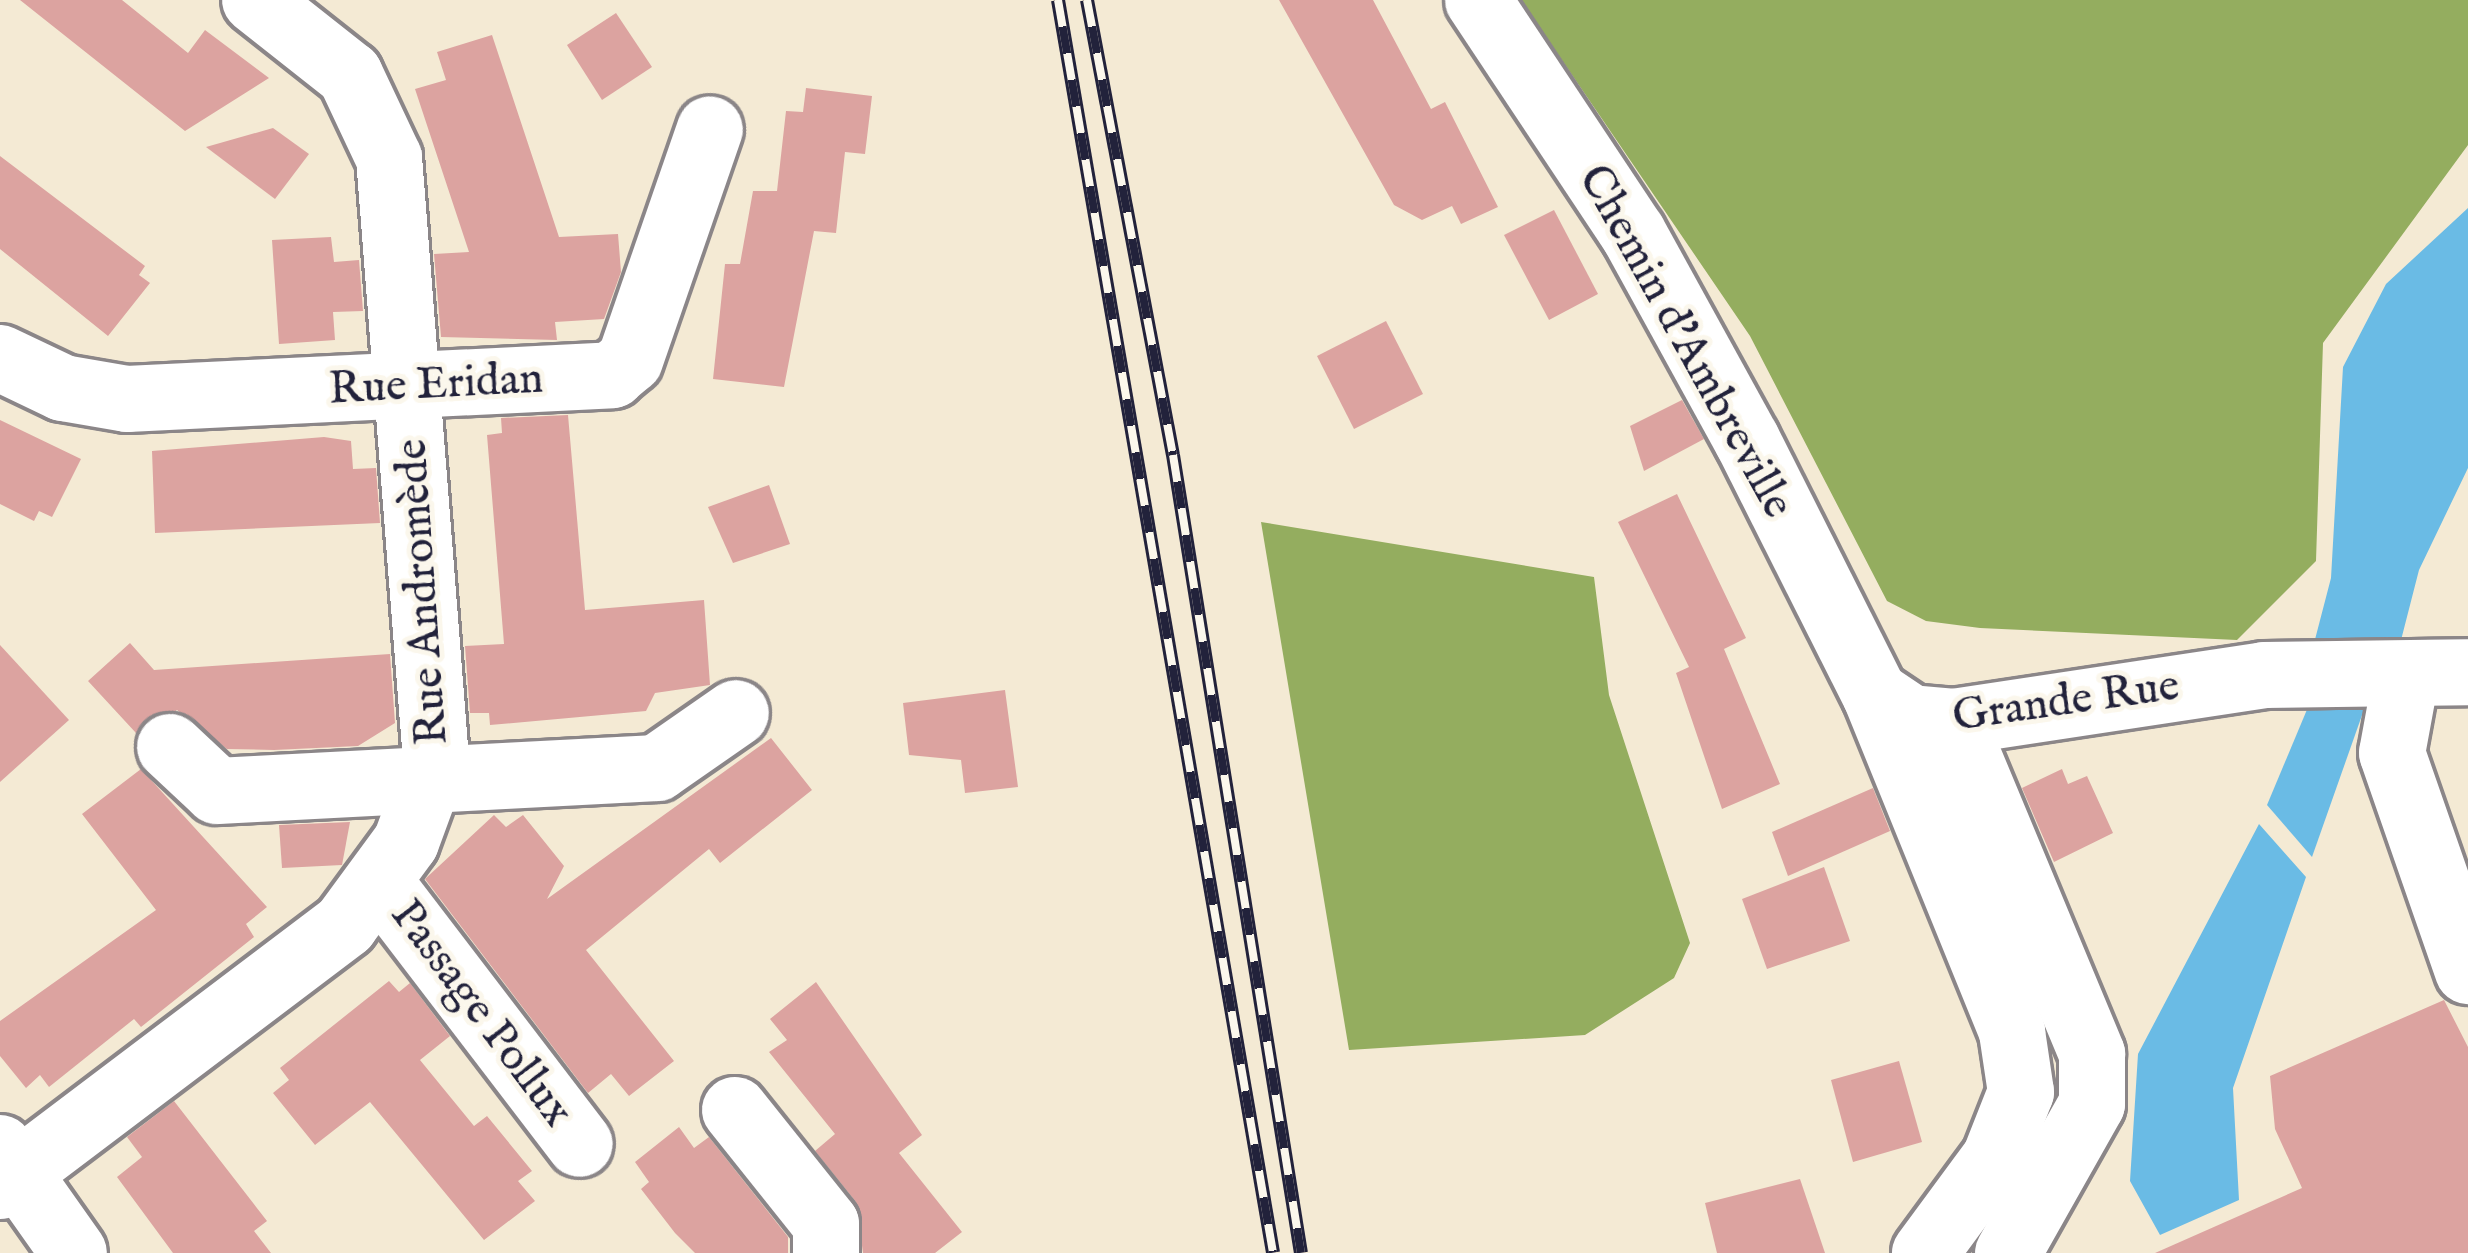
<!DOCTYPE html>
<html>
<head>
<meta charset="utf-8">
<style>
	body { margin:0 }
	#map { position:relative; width:2468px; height:1253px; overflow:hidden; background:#f4ead4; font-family:"IM FELL English",serif }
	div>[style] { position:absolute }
	.forest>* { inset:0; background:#94ad5f }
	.water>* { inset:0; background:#6abbe5 }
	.building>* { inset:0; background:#dca3a0 }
	.roads { filter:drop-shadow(3px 0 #8b8688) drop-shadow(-3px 0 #8b8688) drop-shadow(0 3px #8b8688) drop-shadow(0 -3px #8b8688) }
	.minor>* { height:66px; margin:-33px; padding:0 33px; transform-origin:33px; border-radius:33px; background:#fff }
	.rail>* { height:14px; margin-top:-7px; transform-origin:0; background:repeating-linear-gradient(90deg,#fbf7ec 0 27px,#22223b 0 54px); box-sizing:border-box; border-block:3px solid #22223b }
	span { translate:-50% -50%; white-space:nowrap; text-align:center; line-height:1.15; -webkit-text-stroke:10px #fbf7ec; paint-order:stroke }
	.street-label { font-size:45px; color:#22223b }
</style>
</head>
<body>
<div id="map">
	<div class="forest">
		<div style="clip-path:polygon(1521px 0,2468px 0,2468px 145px,2323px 343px,2316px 561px,2237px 640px,1980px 628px,1926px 621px,1887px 601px,1750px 336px)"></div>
		<div style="clip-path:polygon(1261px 522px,1594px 577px,1609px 695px,1690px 943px,1674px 978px,1585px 1035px,1349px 1050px)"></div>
	</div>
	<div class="water">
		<div style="clip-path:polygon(2468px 208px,2468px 468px,2419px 570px,2399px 648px,2312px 651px,2331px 578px,2343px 367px,2386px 284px)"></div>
		<div style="clip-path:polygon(2311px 700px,2367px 701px,2312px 857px,2267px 805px)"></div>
		<div style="clip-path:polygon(2259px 824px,2306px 877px,2233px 1088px,2239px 1200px,2160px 1235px,2130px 1181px,2138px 1054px)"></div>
	</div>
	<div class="building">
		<div style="clip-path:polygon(20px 0,122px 0,188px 53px,205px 30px,269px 78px,185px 131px)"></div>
		<div style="clip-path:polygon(1279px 0,1373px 0,1431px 109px,1445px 102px,1498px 207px,1461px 224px,1452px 206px,1422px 220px,1394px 205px)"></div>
		<div style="clip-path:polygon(616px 13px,652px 67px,602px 100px,567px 45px)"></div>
		<div style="clip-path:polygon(492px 35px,559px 237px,618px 234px,621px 272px,604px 319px,555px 322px,557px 340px,441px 337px,434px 254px,469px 252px,415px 89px,446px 80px,437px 52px)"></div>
		<div style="clip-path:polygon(806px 88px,872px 96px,865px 154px,845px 152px,836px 233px,814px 231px,784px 387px,713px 379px,725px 264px,740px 264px,753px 191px,777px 191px,786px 111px,803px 112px)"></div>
		<div style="clip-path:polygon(273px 128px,309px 154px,275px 199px,206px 147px)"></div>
		<div style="clip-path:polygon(0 156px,145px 266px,139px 275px,150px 283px,108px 336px,0 249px)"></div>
		<div style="clip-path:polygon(1554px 210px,1598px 294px,1549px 320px,1504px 235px)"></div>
		<div style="clip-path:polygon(331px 237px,334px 262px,359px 260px,363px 311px,333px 312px,335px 340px,279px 344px,272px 240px)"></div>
		<div style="clip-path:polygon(1386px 321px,1423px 394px,1354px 429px,1317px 356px)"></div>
		<div style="clip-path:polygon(1682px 400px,1704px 439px,1644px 471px,1630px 426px)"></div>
		<div style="clip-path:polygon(568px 415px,585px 610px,704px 600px,710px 685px,655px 693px,646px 711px,490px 725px,489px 713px,470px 713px,465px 646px,504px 644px,487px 435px,502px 433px,501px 418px)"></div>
		<div style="clip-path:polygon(0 420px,81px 459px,52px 517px,39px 511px,34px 521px,0 504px)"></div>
		<div style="clip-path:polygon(324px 437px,351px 441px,353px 469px,376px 468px,380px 523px,155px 533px,152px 451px)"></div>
		<div style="clip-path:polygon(769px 485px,790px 544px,733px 563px,708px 507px)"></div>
		<div style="clip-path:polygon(1677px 494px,1746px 638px,1724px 649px,1780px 784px,1722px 809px,1676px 673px,1689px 667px,1618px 522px)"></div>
		<div style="clip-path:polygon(130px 643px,154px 670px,390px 654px,395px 723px,358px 746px,274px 750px,227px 749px,177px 710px,136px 733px,88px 681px)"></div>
		<div style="clip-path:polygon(0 645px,69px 720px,0 782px)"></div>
		<div style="clip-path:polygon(1005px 690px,1018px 787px,965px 793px,961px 760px,909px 755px,903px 703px)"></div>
		<div style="clip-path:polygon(771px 738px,812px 790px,720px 863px,709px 849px,586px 950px,674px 1061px,629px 1096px,611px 1074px,588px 1093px,425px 879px,494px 815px,506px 827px,523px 815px,564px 866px,547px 899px)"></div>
		<div style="clip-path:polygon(141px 769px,267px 907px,246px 924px,254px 937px,141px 1027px,134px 1019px,49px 1087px,40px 1075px,26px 1088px,0 1056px,0 1021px,156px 910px,82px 814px)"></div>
		<div style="clip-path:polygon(2062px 769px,2068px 784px,2087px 776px,2113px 833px,2054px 862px,2022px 788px)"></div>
		<div style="clip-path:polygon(1873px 788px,1890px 831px,1788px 876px,1772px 832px)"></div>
		<div style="clip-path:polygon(350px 822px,342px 865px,282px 868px,279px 825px)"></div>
		<div style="clip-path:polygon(1824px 867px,1850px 941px,1767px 969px,1742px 899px)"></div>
		<div style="clip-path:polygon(389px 981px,399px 992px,410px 983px,450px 1036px,420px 1060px,474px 1126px,487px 1116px,532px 1171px,518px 1181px,535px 1201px,484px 1240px,370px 1102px,315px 1145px,273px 1093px,289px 1080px,280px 1068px)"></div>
		<div style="clip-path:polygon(816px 982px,922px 1135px,899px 1153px,962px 1232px,935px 1253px,863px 1253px,856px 1202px,815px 1151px,835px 1134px,769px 1052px,787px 1040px,770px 1019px)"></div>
		<div style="clip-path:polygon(2444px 1000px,2468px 1047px,2468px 1253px,2155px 1253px,2302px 1188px,2275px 1129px,2270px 1076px)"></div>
		<div style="clip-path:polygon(1899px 1061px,1922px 1142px,1853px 1162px,1831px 1080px)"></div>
		<div style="clip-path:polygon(174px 1101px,267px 1221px,254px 1231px,271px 1253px,173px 1253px,117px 1177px,142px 1157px,127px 1137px)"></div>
		<div style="clip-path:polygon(679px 1127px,694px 1148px,709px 1137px,788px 1237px,788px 1253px,695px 1253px,675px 1233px,641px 1189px,649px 1182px,635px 1162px)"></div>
		<div style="clip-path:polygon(1800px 1179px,1825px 1253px,1717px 1253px,1705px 1203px)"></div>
	</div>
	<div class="roads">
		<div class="minor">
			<div style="left:1478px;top:0;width:280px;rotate:56.4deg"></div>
			<div style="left:1633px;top:233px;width:236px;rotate:61.2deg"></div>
			<div style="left:1747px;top:440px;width:284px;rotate:63.3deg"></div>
			<div style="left:1875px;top:694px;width:365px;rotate:67.9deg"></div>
			<div style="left:2012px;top:1032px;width:61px;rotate:81.5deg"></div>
			<div style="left:2021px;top:1092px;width:71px;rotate:111.5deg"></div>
			<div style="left:1995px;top:1158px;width:118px;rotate:126.4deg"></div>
			<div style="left:0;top:358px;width:70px;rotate:25.5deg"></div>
			<div style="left:63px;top:388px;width:65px;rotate:9.8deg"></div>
			<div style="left:127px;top:399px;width:486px;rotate:-2.8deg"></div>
			<div style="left:612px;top:375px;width:23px;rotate:-40deg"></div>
			<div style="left:630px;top:360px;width:244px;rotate:-70.9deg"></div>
			<div style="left:2406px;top:677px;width:77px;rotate:100.4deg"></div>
			<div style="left:2392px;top:753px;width:231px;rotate:70.8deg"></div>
			<div style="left:1875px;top:694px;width:43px;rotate:33.7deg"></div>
			<div style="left:1911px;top:718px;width:43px;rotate:5.3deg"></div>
			<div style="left:1954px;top:722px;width:314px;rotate:-8.6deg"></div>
			<div style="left:2264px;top:675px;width:204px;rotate:-0.8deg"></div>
			<div style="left:1954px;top:722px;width:360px;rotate:67.4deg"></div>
			<div style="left:2092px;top:1054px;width:50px;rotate:90deg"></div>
			<div style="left:2092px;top:1104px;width:171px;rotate:119.4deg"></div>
			<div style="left:170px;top:747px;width:64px;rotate:43.1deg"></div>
			<div style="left:217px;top:791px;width:441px;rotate:-3deg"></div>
			<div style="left:657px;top:768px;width:96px;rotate:-34.8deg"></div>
			<div style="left:381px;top:884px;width:327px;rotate:52.6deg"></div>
			<div style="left:735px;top:1110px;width:146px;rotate:51.4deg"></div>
			<div style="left:826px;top:1224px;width:29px;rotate:90deg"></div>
			<div style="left:0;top:1148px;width:128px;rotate:54.8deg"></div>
			<div style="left:0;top:1186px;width:433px;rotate:-37.1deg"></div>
			<div style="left:345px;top:925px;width:103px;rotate:-53.7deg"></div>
			<div style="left:406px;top:842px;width:87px;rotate:-69.9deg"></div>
			<div style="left:436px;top:760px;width:604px;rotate:-94.46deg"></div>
			<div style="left:389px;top:158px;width:92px;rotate:-115.2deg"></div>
			<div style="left:350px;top:75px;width:121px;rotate:-141.7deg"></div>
		</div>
	</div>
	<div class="rail">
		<div style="left:1058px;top:0;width:1271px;rotate:80.26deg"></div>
		<div style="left:1087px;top:0;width:463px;rotate:79.3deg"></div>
		<div style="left:1173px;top:455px;width:808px;rotate:80.89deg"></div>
	</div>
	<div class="street-label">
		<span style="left:1685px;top:342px;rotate:61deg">Chemin d'Ambreville</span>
		<span style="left:436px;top:385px;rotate:-3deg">Rue Eridan</span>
		<span style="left:423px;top:592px;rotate:-94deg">Rue Andromède</span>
		<span style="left:2066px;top:702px;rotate:-8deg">Grande Rue</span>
		<span style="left:481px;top:1014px;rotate:53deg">Passage Pollux</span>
	</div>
</div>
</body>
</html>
